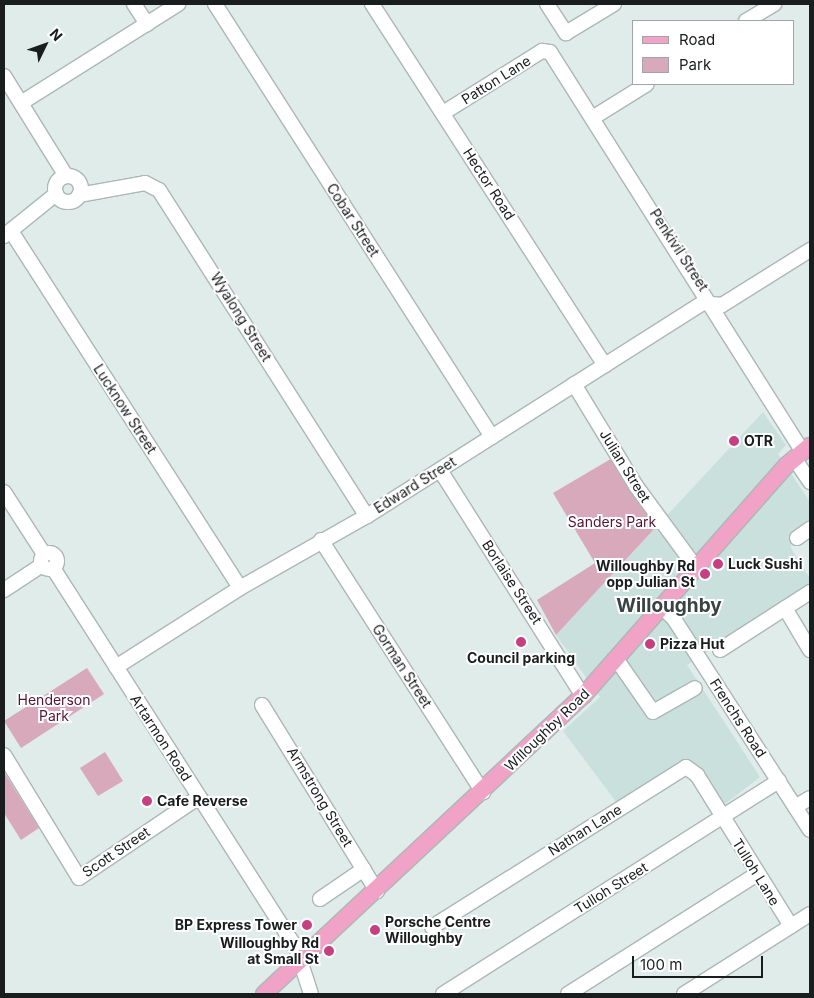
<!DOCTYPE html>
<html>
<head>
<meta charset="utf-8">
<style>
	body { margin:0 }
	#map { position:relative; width:814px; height:998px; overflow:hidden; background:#dfecea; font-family:Inter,sans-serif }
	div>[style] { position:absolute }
	.built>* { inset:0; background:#cae0dc }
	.green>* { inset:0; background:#d7a9bb }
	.roads { filter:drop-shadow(1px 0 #abb8b5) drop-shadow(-1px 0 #abb8b5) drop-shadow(0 1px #abb8b5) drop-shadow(0 -1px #abb8b5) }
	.minor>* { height:14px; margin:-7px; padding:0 7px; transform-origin:7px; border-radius:7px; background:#fff }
	.minor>.ring { margin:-7px; padding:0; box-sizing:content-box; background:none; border:14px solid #fff; border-radius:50% }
	.major>* { height:16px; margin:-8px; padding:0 8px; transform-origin:8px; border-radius:8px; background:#f1a2c7 }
	.dots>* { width:14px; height:14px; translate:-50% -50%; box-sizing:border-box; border:2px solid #fff; border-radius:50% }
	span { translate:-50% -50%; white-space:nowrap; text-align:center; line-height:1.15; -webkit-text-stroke:4px #fff; paint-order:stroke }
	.street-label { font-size:14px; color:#191d1d }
	.poi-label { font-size:14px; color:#191d1d; font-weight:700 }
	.left { translate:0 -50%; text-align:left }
	.right { translate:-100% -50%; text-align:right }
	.park-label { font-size:14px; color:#541534 }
	.district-label { font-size:19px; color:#394342; font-weight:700 }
	.frame { position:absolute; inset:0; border:5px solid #191d1d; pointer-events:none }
	.legend { position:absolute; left:632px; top:20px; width:162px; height:65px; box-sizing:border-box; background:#fff; border:1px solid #a3a5a5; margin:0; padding:6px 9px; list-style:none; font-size:15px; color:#191d1d }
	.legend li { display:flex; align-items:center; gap:10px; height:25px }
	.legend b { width:25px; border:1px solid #a3a5a5 }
	.north { position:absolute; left:20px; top:20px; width:50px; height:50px; -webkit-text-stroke:4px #fff; paint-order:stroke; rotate:48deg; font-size:14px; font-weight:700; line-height:20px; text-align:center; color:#191d1d }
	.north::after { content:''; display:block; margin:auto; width:18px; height:22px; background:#191d1d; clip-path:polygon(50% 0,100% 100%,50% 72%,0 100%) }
	.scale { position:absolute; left:632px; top:956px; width:131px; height:22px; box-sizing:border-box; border:2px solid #191d1d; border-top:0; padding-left:6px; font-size:15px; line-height:18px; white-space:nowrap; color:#191d1d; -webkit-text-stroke:4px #fff; paint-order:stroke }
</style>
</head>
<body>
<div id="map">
	<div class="built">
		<div style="clip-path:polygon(763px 412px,786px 445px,778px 454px,810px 502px,810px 521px,791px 537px,791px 548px,810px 579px,810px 588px,687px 665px,760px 777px,720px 808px,692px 762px,617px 803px,563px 731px,600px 697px,556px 635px)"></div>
	</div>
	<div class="green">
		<div style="clip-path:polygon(614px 457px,656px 527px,556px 635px,537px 600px,595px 563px,553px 493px)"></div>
		<div style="clip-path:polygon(87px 668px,104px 694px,21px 748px,4px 721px)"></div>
		<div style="clip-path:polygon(105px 752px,123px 781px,98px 796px,80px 768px)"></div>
		<div style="clip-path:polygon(4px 772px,39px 828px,21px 840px,4px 813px)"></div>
	</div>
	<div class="roads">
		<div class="minor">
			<div style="left:134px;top:4px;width:24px;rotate:57deg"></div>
			<div style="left:215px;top:4px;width:514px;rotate:57.39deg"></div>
			<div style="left:372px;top:4px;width:430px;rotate:57.2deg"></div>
			<div style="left:547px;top:4px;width:35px;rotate:57deg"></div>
			<div style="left:566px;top:33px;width:56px;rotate:-31.1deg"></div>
			<div style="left:746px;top:21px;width:33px;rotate:-31deg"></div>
			<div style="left:4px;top:76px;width:118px;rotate:58.2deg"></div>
			<div style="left:21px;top:103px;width:186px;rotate:-32.2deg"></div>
			<div style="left:443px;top:113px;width:117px;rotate:-32.1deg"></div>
			<div style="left:542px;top:51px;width:8px;rotate:7deg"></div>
			<div style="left:550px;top:52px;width:472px;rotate:57.7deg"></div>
			<div style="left:594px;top:117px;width:62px;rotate:-31.9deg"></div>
			<div class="ring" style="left:55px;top:176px;width:12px;height:12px"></div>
			<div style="left:79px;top:195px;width:67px;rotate:-10.3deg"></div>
			<div style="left:145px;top:183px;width:16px;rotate:27deg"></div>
			<div style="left:159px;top:190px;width:387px;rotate:57.5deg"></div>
			<div style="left:11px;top:231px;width:424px;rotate:57.3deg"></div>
			<div style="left:4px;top:236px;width:67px;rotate:-38.9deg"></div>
			<div style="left:574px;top:384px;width:119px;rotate:58.7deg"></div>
			<div style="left:636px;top:486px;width:103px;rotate:53.7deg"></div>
			<div style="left:794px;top:458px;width:29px;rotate:56deg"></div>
			<div style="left:440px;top:470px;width:267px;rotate:57.7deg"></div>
			<div style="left:4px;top:492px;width:74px;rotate:57.2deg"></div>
			<div style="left:797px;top:538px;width:16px;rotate:-35deg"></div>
			<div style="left:321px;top:540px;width:300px;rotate:57.3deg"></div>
			<div class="ring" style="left:41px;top:553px;width:2px;height:2px"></div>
			<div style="left:53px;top:568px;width:451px;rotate:57.4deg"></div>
			<div style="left:296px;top:948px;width:48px;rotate:71.9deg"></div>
			<div style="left:4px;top:590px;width:45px;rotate:-33.3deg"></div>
			<div style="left:663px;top:608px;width:16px;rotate:45deg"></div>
			<div style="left:674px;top:619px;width:251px;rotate:57.2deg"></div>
			<div style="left:785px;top:608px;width:49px;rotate:59.2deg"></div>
			<div style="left:720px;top:650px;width:107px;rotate:-32.8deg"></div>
			<div style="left:617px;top:660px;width:63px;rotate:55.3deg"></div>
			<div style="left:653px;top:712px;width:48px;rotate:-29.7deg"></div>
			<div style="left:116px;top:667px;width:147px;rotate:-32.5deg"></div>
			<div style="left:240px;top:588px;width:146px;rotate:-29.6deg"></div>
			<div style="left:367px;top:516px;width:398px;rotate:-32.4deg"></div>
			<div style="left:703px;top:303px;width:19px;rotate:6deg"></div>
			<div style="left:722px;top:305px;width:104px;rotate:-32deg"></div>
			<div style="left:262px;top:705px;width:219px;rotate:58.3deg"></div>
			<div style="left:4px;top:755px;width:144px;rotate:58.6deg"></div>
			<div style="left:79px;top:878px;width:145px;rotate:-34deg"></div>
			<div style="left:795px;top:807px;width:17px;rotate:-31deg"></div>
			<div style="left:320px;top:899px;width:53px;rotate:-34.3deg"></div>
			<div style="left:432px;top:927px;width:300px;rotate:-32.2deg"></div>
			<div style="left:686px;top:767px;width:14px;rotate:36deg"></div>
			<div style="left:697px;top:775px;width:178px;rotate:58.1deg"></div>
			<div style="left:443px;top:994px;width:398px;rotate:-32.4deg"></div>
			<div style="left:568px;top:994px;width:224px;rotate:-32.4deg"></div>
			<div style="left:684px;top:994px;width:149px;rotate:-32.4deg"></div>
		</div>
		<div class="major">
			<div style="left:264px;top:994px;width:437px;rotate:-43.1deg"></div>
			<div style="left:583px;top:696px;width:308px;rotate:-48.6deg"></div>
			<div style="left:787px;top:465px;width:30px;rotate:-40deg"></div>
		</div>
	</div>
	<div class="dots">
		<div style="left:734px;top:441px;background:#c53f81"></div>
		<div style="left:718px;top:564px;background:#c53f81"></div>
		<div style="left:705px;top:574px;background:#c53f81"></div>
		<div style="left:521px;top:642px;background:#c53f81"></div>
		<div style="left:650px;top:644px;background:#c53f81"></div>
		<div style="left:147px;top:801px;background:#c53f81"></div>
		<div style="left:307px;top:925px;background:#c53f81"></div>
		<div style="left:375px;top:930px;background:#c53f81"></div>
		<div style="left:329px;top:951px;background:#c53f81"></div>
	</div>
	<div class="street-label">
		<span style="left:496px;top:80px;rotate:-32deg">Patton Lane</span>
		<span style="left:489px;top:184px;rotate:57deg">Hector Road</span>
		<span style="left:353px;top:220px;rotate:57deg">Cobar Street</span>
		<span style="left:679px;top:250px;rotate:57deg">Penkivil Street</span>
		<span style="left:241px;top:317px;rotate:58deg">Wyalong Street</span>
		<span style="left:125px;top:409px;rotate:57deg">Lucknow Street</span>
		<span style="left:625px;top:466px;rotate:58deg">Julian Street</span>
		<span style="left:415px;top:485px;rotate:-32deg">Edward Street</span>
		<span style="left:512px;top:582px;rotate:57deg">Borlaise Street</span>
		<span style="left:402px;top:666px;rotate:57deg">Gorman Street</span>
		<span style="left:738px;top:718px;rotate:57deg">Frenchs Road</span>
		<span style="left:547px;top:730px;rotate:-44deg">Willoughby Road</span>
		<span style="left:161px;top:738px;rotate:57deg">Artarmon Road</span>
		<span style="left:320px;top:797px;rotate:59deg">Armstrong Street</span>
		<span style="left:585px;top:830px;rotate:-32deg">Nathan Lane</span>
		<span style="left:116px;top:852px;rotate:-34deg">Scott Street</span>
		<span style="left:756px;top:872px;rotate:58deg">Tulloh Lane</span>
		<span style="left:611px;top:888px;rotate:-32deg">Tulloh Street</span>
	</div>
	<div class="poi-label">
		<span class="left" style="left:744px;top:441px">OTR</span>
		<span class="left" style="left:728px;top:564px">Luck Sushi</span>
		<span class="right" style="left:695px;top:574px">Willoughby Rd<br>opp Julian St</span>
		<span class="left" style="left:660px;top:644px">Pizza Hut</span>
		<span style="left:521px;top:658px">Council parking</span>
		<span class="left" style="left:157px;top:801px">Cafe Reverse</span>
		<span class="left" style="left:385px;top:930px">Porsche Centre<br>Willoughby</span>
		<span class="right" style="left:297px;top:925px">BP Express Tower</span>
		<span class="right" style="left:319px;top:951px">Willoughby Rd<br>at Small St</span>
	</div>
	<div class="park-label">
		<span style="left:612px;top:522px">Sanders Park</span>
		<span style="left:54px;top:708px">Henderson<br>Park</span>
	</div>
	<div class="district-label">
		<span style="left:669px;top:606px">Willoughby</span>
	</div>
	<div class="frame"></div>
	<ul class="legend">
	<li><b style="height:6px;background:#f1a2c7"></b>Road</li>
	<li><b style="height:14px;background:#d7a9bb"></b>Park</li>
	</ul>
	<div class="north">N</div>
	<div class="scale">100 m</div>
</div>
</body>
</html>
